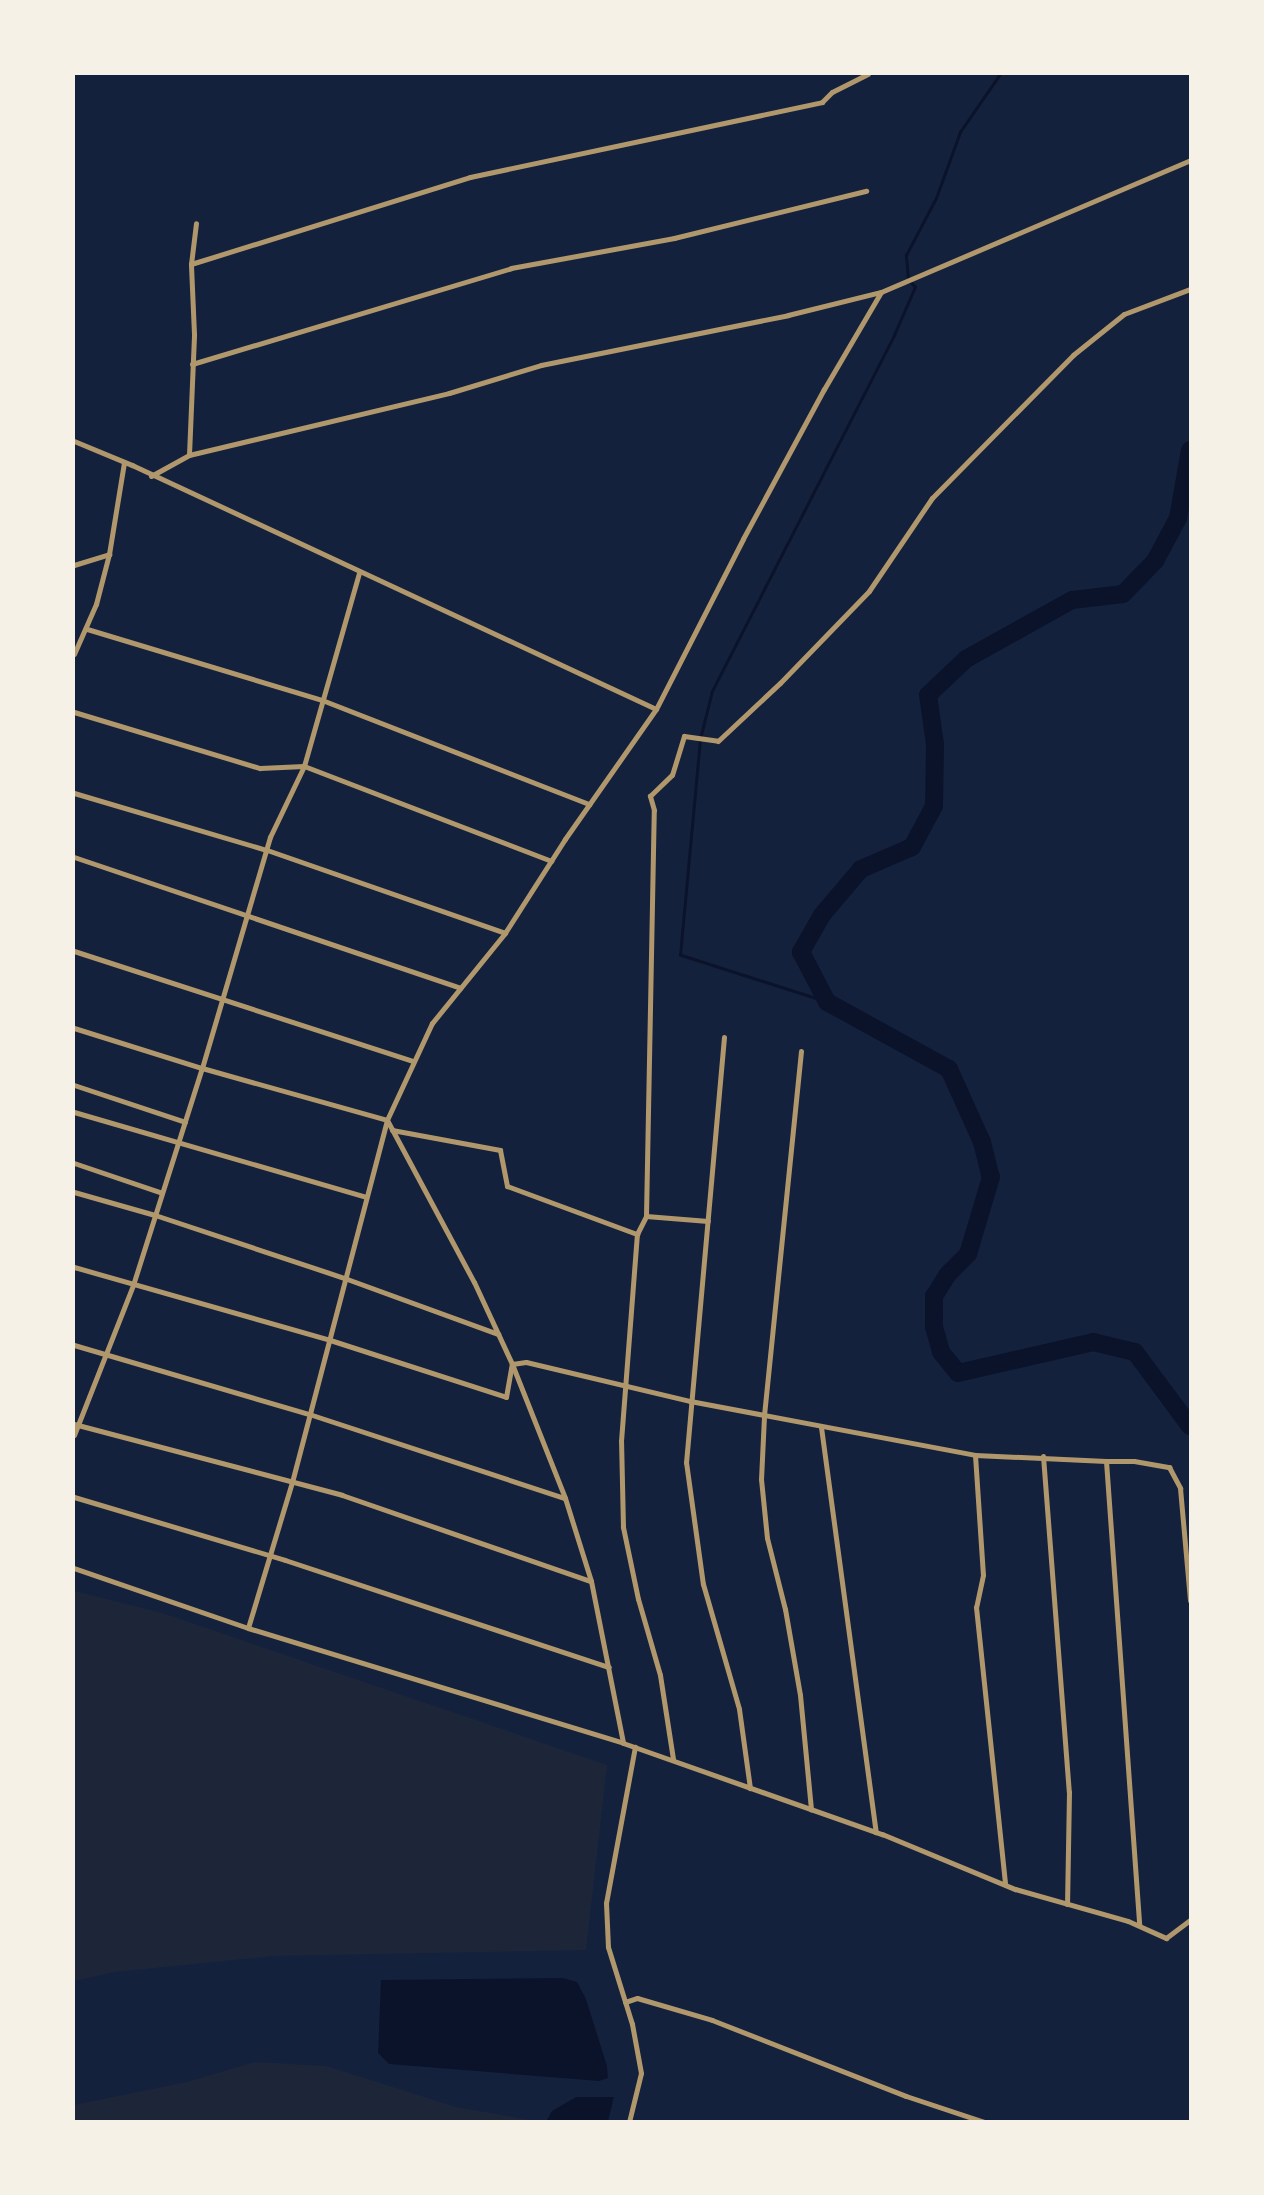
<!DOCTYPE html>
<html>
<head>
<meta charset="utf-8">
<style>
	body { margin:0 }
	#map { position:relative; width:1264px; height:2195px; overflow:hidden; background:#14213d; font-family:"Source Sans 3",sans-serif }
	div>[style] { position:absolute }
	.green>* { inset:0; background:#1d2539 }
	.water>* { inset:0; background:#0b132b }
	.stream>* { height:2.5px; margin:-1.25px; padding:0 1.25px; transform-origin:1.25px; border-radius:1.25px; background:#0b132b }
	.river>* { height:18px; margin:-9px; padding:0 9px; transform-origin:9px; border-radius:9px; background:#0b132b }
	.minor>* { height:5px; margin:-2.5px; padding:0 2.5px; transform-origin:2.5px; border-radius:2.5px; background:#b1986c }
	span { translate:-50% -50%; white-space:nowrap; text-align:center; line-height:1.15; -webkit-text-stroke:6px #f6f1e7; paint-order:stroke }
	.frame { position:absolute; inset:0; border:75px solid #f6f1e7; pointer-events:none }
</style>
</head>
<body>
<div id="map">
	<div class="green">
		<div style="clip-path:polygon(74px 1591px,162px 1613px,607px 1765px,586px 1950px,273px 1956px,114px 1972px,74px 1981px)"></div>
		<div style="clip-path:polygon(255px 2062px,326px 2066px,456px 2107px,535px 2121px,74px 2121px,74px 2105px,187px 2082px)"></div>
	</div>
	<div class="water">
		<div style="clip-path:polygon(563px 1978px,577px 1982px,586px 1999px,607px 2066px,608px 2078px,599px 2081px,389px 2064px,378px 2053px,381px 1980px)"></div>
		<div style="clip-path:polygon(576px 2097px,614px 2097px,608px 2121px,547px 2120px,552px 2111px)"></div>
	</div>
	<div class="stream">
		<div style="left:827px;top:1002px;width:154px;rotate:-162.3deg"></div>
		<div style="left:680px;top:955px;width:217px;rotate:-84.7deg"></div>
		<div style="left:700px;top:739px;width:49px;rotate:-76deg"></div>
		<div style="left:712px;top:691px;width:400px;rotate:-62.9deg"></div>
		<div style="left:894px;top:335px;width:52px;rotate:-66.4deg"></div>
		<div style="left:915px;top:287px;width:10px;rotate:-135deg"></div>
		<div style="left:908px;top:280px;width:25px;rotate:-95deg"></div>
		<div style="left:906px;top:255px;width:64px;rotate:-62.2deg"></div>
		<div style="left:936px;top:198px;width:70px;rotate:-70deg"></div>
		<div style="left:960px;top:132px;width:70px;rotate:-55.4deg"></div>
	</div>
	<div class="river">
		<div style="left:1190px;top:450px;width:69px;rotate:100deg"></div>
		<div style="left:1178px;top:518px;width:49px;rotate:118.1deg"></div>
		<div style="left:1155px;top:561px;width:46px;rotate:134.1deg"></div>
		<div style="left:1123px;top:594px;width:51px;rotate:173.3deg"></div>
		<div style="left:1072px;top:600px;width:121px;rotate:150.9deg"></div>
		<div style="left:966px;top:659px;width:52px;rotate:136.5deg"></div>
		<div style="left:928px;top:695px;width:49px;rotate:81.9deg"></div>
		<div style="left:935px;top:744px;width:62px;rotate:90.9deg"></div>
		<div style="left:934px;top:806px;width:47px;rotate:118.2deg"></div>
		<div style="left:912px;top:847px;width:56px;rotate:156.7deg"></div>
		<div style="left:861px;top:869px;width:60px;rotate:130.3deg"></div>
		<div style="left:822px;top:915px;width:43px;rotate:119.6deg"></div>
		<div style="left:801px;top:952px;width:56px;rotate:62.5deg"></div>
		<div style="left:827px;top:1002px;width:139px;rotate:28.8deg"></div>
		<div style="left:949px;top:1069px;width:80px;rotate:65.7deg"></div>
		<div style="left:982px;top:1142px;width:36px;rotate:76deg"></div>
		<div style="left:991px;top:1177px;width:80px;rotate:106.6deg"></div>
		<div style="left:968px;top:1254px;width:28px;rotate:135deg"></div>
		<div style="left:948px;top:1274px;width:26px;rotate:122deg"></div>
		<div style="left:934px;top:1296px;width:31px;rotate:90deg"></div>
		<div style="left:934px;top:1327px;width:26px;rotate:74deg"></div>
		<div style="left:941px;top:1352px;width:27px;rotate:51deg"></div>
		<div style="left:958px;top:1373px;width:139px;rotate:-12.9deg"></div>
		<div style="left:1093px;top:1342px;width:43px;rotate:13.4deg"></div>
		<div style="left:1135px;top:1352px;width:92px;rotate:53.4deg"></div>
	</div>
	<div class="minor">
		<div style="left:191px;top:264px;width:292px;rotate:-17.3deg"></div>
		<div style="left:470px;top:177px;width:360px;rotate:-12deg"></div>
		<div style="left:822px;top:102px;width:14px;rotate:-45deg"></div>
		<div style="left:832px;top:92px;width:40px;rotate:-26.6deg"></div>
		<div style="left:881px;top:292px;width:113px;rotate:120.4deg"></div>
		<div style="left:824px;top:389px;width:170px;rotate:118.4deg"></div>
		<div style="left:743px;top:539px;width:191px;rotate:117.1deg"></div>
		<div style="left:656px;top:709px;width:159px;rotate:125deg"></div>
		<div style="left:565px;top:839px;width:112px;rotate:122.6deg"></div>
		<div style="left:505px;top:933px;width:116px;rotate:129deg"></div>
		<div style="left:432px;top:1023px;width:107px;rotate:114.9deg"></div>
		<div style="left:387px;top:1120px;width:184px;rotate:61.8deg"></div>
		<div style="left:474px;top:1282px;width:90px;rotate:65.1deg"></div>
		<div style="left:512px;top:1364px;width:144px;rotate:68.4deg"></div>
		<div style="left:565px;top:1498px;width:87px;rotate:72.6deg"></div>
		<div style="left:591px;top:1581px;width:165px;rotate:78.8deg"></div>
		<div style="left:623px;top:1743px;width:275px;rotate:19.4deg"></div>
		<div style="left:882px;top:1834px;width:144px;rotate:22.5deg"></div>
		<div style="left:1015px;top:1889px;width:117px;rotate:15.8deg"></div>
		<div style="left:1128px;top:1921px;width:42px;rotate:24.1deg"></div>
		<div style="left:1166px;top:1938px;width:30px;rotate:-37deg"></div>
		<div style="left:192px;top:364px;width:333px;rotate:-16.7deg"></div>
		<div style="left:511px;top:268px;width:166px;rotate:-10.4deg"></div>
		<div style="left:674px;top:238px;width:198px;rotate:-13.8deg"></div>
		<div style="left:74px;top:441px;width:63px;rotate:22.5deg"></div>
		<div style="left:132px;top:465px;width:578px;rotate:24.97deg"></div>
		<div style="left:189px;top:455px;width:121px;rotate:-87.6deg"></div>
		<div style="left:194px;top:334px;width:70px;rotate:-92.5deg"></div>
		<div style="left:191px;top:264px;width:41px;rotate:-83deg"></div>
		<div style="left:151px;top:476px;width:43px;rotate:-28.9deg"></div>
		<div style="left:189px;top:455px;width:267px;rotate:-13.4deg"></div>
		<div style="left:449px;top:393px;width:96px;rotate:-16.9deg"></div>
		<div style="left:541px;top:365px;width:252px;rotate:-11.4deg"></div>
		<div style="left:788px;top:315px;width:96px;rotate:-13.9deg"></div>
		<div style="left:881px;top:292px;width:336px;rotate:-23.1deg"></div>
		<div style="left:74px;top:565px;width:37px;rotate:-17deg"></div>
		<div style="left:87px;top:629px;width:245px;rotate:16.8deg"></div>
		<div style="left:322px;top:700px;width:287px;rotate:21.3deg"></div>
		<div style="left:74px;top:654px;width:55px;rotate:-66.3deg"></div>
		<div style="left:96px;top:604px;width:52px;rotate:-75.4deg"></div>
		<div style="left:109px;top:554px;width:93px;rotate:-80.7deg"></div>
		<div style="left:74px;top:712px;width:194px;rotate:16.8deg"></div>
		<div style="left:260px;top:768px;width:44px;rotate:-2.6deg"></div>
		<div style="left:304px;top:766px;width:265px;rotate:21deg"></div>
		<div style="left:74px;top:793px;width:201px;rotate:16.5deg"></div>
		<div style="left:267px;top:850px;width:252px;rotate:19.2deg"></div>
		<div style="left:74px;top:857px;width:408px;rotate:18.7deg"></div>
		<div style="left:74px;top:951px;width:355px;rotate:18deg"></div>
		<div style="left:74px;top:1028px;width:134px;rotate:17.4deg"></div>
		<div style="left:202px;top:1068px;width:192px;rotate:15.7deg"></div>
		<div style="left:387px;top:1120px;width:374px;rotate:104.7deg"></div>
		<div style="left:292px;top:1482px;width:152px;rotate:106.8deg"></div>
		<div style="left:248px;top:1628px;width:184px;rotate:-161deg"></div>
		<div style="left:724px;top:1037px;width:427px;rotate:95.1deg"></div>
		<div style="left:686px;top:1462px;width:123px;rotate:82.1deg"></div>
		<div style="left:703px;top:1584px;width:130px;rotate:73.9deg"></div>
		<div style="left:739px;top:1709px;width:80px;rotate:82.1deg"></div>
		<div style="left:801px;top:1051px;width:367px;rotate:95.8deg"></div>
		<div style="left:764px;top:1416px;width:63px;rotate:92.7deg"></div>
		<div style="left:761px;top:1479px;width:59px;rotate:84.2deg"></div>
		<div style="left:767px;top:1538px;width:73px;rotate:75.8deg"></div>
		<div style="left:785px;top:1609px;width:87px;rotate:80.1deg"></div>
		<div style="left:800px;top:1695px;width:115px;rotate:84.5deg"></div>
		<div style="left:74px;top:1085px;width:117px;rotate:18.4deg"></div>
		<div style="left:74px;top:1112px;width:304px;rotate:16.2deg"></div>
		<div style="left:392px;top:1130px;width:110px;rotate:10.5deg"></div>
		<div style="left:500px;top:1150px;width:37px;rotate:79deg"></div>
		<div style="left:507px;top:1186px;width:139px;rotate:20.3deg"></div>
		<div style="left:74px;top:1163px;width:93px;rotate:18.8deg"></div>
		<div style="left:74px;top:1192px;width:84px;rotate:15.9deg"></div>
		<div style="left:155px;top:1215px;width:202px;rotate:18.4deg"></div>
		<div style="left:347px;top:1279px;width:161px;rotate:20deg"></div>
		<div style="left:646px;top:1216px;width:62px;rotate:4.6deg"></div>
		<div style="left:74px;top:1267px;width:266px;rotate:15.9deg"></div>
		<div style="left:330px;top:1340px;width:185px;rotate:17.9deg"></div>
		<div style="left:506px;top:1397px;width:34px;rotate:-80deg"></div>
		<div style="left:74px;top:1345px;width:245px;rotate:16.4deg"></div>
		<div style="left:309px;top:1414px;width:269px;rotate:18.2deg"></div>
		<div style="left:512px;top:1364px;width:14px;rotate:-8deg"></div>
		<div style="left:526px;top:1362px;width:169px;rotate:13.4deg"></div>
		<div style="left:690px;top:1401px;width:290px;rotate:10.7deg"></div>
		<div style="left:975px;top:1455px;width:131px;rotate:2.6deg"></div>
		<div style="left:1106px;top:1461px;width:465px;rotate:85.9deg"></div>
		<div style="left:74px;top:1424px;width:277px;rotate:14.8deg"></div>
		<div style="left:342px;top:1495px;width:263px;rotate:19.1deg"></div>
		<div style="left:821px;top:1427px;width:409px;rotate:82.3deg"></div>
		<div style="left:74px;top:1435px;width:161px;rotate:-68.5deg"></div>
		<div style="left:133px;top:1285px;width:228px;rotate:-72.4deg"></div>
		<div style="left:202px;top:1068px;width:241px;rotate:-73.6deg"></div>
		<div style="left:270px;top:837px;width:79px;rotate:-64.4deg"></div>
		<div style="left:304px;top:766px;width:201px;rotate:-74.1deg"></div>
		<div style="left:975px;top:1455px;width:120px;rotate:86.2deg"></div>
		<div style="left:983px;top:1575px;width:33px;rotate:102deg"></div>
		<div style="left:976px;top:1607px;width:279px;rotate:84deg"></div>
		<div style="left:1043px;top:1456px;width:337px;rotate:85.6deg"></div>
		<div style="left:1069px;top:1792px;width:112px;rotate:91deg"></div>
		<div style="left:1106px;top:1461px;width:28px"></div>
		<div style="left:1134px;top:1461px;width:36px;rotate:10deg"></div>
		<div style="left:1169px;top:1467px;width:24px;rotate:62deg"></div>
		<div style="left:1180px;top:1488px;width:113px;rotate:84.9deg"></div>
		<div style="left:74px;top:1497px;width:220px;rotate:16.6deg"></div>
		<div style="left:285px;top:1560px;width:341px;rotate:18.3deg"></div>
		<div style="left:248px;top:1628px;width:392px;rotate:17deg"></div>
		<div style="left:673px;top:1759px;width:85px;rotate:-98.8deg"></div>
		<div style="left:660px;top:1675px;width:79px;rotate:-106.1deg"></div>
		<div style="left:638px;top:1599px;width:74px;rotate:-101.8deg"></div>
		<div style="left:623px;top:1527px;width:86px;rotate:-91.3deg"></div>
		<div style="left:621px;top:1441px;width:208px;rotate:-85.6deg"></div>
		<div style="left:637px;top:1234px;width:20px;rotate:-63deg"></div>
		<div style="left:646px;top:1216px;width:406px;rotate:-88.9deg"></div>
		<div style="left:654px;top:810px;width:15px;rotate:-106deg"></div>
		<div style="left:650px;top:796px;width:30px;rotate:-44deg"></div>
		<div style="left:672px;top:775px;width:41px;rotate:-72.9deg"></div>
		<div style="left:684px;top:736px;width:34px;rotate:8deg"></div>
		<div style="left:718px;top:741px;width:85px;rotate:-43.1deg"></div>
		<div style="left:780px;top:683px;width:128px;rotate:-45.9deg"></div>
		<div style="left:869px;top:591px;width:112px;rotate:-55.9deg"></div>
		<div style="left:932px;top:498px;width:201px;rotate:-45.4deg"></div>
		<div style="left:1073px;top:355px;width:65px;rotate:-38.8deg"></div>
		<div style="left:1124px;top:314px;width:71px;rotate:-20.7deg"></div>
		<div style="left:625px;top:2002px;width:13px;rotate:-18deg"></div>
		<div style="left:637px;top:1998px;width:78px;rotate:16.3deg"></div>
		<div style="left:712px;top:2020px;width:208px;rotate:21.4deg"></div>
		<div style="left:906px;top:2096px;width:82px;rotate:18.4deg"></div>
		<div style="left:629px;top:2122px;width:50px;rotate:-76.2deg"></div>
		<div style="left:641px;top:2073px;width:50px;rotate:-100.4deg"></div>
		<div style="left:632px;top:2024px;width:81px;rotate:-107.3deg"></div>
		<div style="left:608px;top:1947px;width:44px;rotate:-92.6deg"></div>
		<div style="left:606px;top:1903px;width:159px;rotate:-79.5deg"></div>
	</div>
	<div class="frame"></div>
</div>
</body>
</html>
